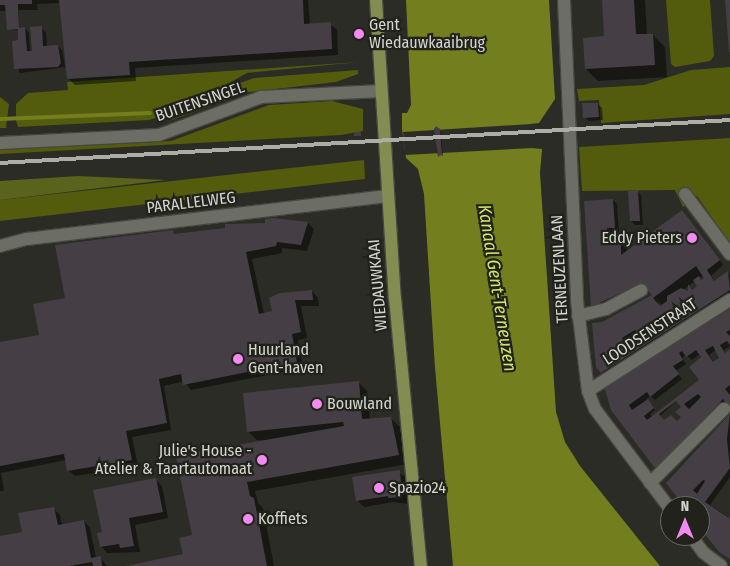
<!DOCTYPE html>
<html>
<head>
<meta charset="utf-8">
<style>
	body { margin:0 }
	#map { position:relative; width:730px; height:566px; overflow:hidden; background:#2b2c25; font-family:"Fira Sans Condensed",sans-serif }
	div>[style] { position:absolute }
	.green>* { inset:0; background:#525c0c }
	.forest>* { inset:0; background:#59631b }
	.water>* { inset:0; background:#737f1f }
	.pier>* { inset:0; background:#2b2c25 }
	.shadow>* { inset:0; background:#0007 }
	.stream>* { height:4px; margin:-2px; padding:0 2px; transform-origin:2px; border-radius:2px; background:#737f1f }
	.building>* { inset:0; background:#453f45 }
	.roads { filter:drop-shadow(1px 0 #454740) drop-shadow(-1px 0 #454740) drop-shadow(0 1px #454740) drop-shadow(0 -1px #454740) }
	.minor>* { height:12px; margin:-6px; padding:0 6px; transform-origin:6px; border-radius:6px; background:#6c6e65 }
	.major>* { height:12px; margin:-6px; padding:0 6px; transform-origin:6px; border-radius:6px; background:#838d52 }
	.rail>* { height:4px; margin:-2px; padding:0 2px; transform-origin:2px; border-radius:2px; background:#acada7 }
	.dots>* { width:14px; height:14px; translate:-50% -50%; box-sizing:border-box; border:2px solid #21231b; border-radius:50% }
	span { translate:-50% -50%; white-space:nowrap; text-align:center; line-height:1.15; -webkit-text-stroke:4.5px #21231b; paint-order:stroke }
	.poi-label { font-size:16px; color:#d4d5d0 }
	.left { translate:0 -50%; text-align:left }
	.right { translate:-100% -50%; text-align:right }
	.street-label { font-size:16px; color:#d4d5d0 }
	.water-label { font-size:18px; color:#d3e56c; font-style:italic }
	.north { position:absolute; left:660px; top:496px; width:50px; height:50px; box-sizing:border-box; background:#21231b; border:1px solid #696a63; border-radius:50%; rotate:0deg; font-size:14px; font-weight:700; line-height:20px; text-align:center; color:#d4d5d0 }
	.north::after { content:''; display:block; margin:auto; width:18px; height:22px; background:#f38af2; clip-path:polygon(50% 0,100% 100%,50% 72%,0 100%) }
</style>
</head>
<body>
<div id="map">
	<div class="green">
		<div style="clip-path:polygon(666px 0,710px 0,714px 56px,710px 61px,675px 67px,671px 64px)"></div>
		<div style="clip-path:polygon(359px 62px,247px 73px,181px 110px,149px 120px,18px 127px,16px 120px,16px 104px,28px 93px,68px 90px,67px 82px)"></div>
		<div style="clip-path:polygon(730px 67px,730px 114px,601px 123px,599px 100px,579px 101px,577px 89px,644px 85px,691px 70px)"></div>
		<div style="clip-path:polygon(358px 70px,358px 74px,336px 82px,249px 92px,169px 121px,229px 87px,254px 78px)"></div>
		<div style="clip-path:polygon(0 97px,9px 104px,6px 128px,0 128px)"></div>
		<div style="clip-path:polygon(332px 101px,363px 109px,363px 131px,341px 135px,0 154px,0 149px,171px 141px,269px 105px)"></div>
		<div style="clip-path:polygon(730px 138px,730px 244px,697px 196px,683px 207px,675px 190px,582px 191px,579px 147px)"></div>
		<div style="clip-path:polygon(364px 160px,365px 179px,0 221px,0 200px)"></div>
	</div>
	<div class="forest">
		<div style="clip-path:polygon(78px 176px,166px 180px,0 200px,0 181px)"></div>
	</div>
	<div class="water">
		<div style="clip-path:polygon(406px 0,549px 0,555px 99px,539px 123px,530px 124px,531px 148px,542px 149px,540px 173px,556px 412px,565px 442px,580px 466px,660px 566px,453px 566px,435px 368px,424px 194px,418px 169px,406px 158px,402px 129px,402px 113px,407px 113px,411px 105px)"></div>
	</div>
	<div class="pier">
		<div style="clip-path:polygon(531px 124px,533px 148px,405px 155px,403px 132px)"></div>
	</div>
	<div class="shadow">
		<div style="clip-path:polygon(0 0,308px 0,310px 25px,330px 24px,337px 30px,338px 55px,135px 68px,136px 81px,75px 85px,68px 78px,60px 3px,37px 4px,38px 10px,19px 10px,19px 30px,25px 28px,29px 33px,30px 52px,33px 52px,41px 28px,46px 32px,47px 47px,58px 46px,62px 50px,65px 67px,20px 73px,13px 56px,20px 41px,19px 30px,8px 29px,7px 11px,0 11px)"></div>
		<div style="clip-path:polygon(603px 0,645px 0,647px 35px,653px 35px,665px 47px,667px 77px,598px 81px,586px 69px,605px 37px)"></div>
		<div style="clip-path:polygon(598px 104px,602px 108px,603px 120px,589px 121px,585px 117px)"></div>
		<div style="clip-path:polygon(435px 130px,441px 132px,443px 156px,437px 154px)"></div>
		<div style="clip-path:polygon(637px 191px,641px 195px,643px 225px,635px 225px,631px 221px)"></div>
		<div style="clip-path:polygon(evenodd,613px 200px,617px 204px,619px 232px,609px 232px,628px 251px,682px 211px,721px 262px,723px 265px,711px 276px,715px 282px,728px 273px,730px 275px,730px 297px,607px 377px,597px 367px,602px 323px,653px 296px,647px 287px,596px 311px,592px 307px,585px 202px,613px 200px,703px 275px,706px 279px,702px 281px,700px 278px,703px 275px,613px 200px,695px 281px,699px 287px,693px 291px,689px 287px,690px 292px,683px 290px,695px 281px,613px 200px,656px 299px,663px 306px,660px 307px,656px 299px)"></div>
		<div style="clip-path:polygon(308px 223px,314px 229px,307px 251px,282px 248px,282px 253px,252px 259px,264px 314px,274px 312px,271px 299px,312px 291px,318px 298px,319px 306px,301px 306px,307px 338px,298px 340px,303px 368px,191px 390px,184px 381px,164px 386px,171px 430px,132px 437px,138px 466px,75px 476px,68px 470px,66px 460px,1px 473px,4px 491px,0 491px,0 343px,40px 336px,67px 299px,173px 232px,176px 235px)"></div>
		<div style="clip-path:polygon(evenodd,730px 310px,730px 346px,724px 350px,726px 354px,730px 351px,730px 406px,659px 471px,612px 410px,730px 310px,716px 350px,720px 358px,714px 363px,709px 355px,716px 350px,730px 310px,700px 354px,700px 380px,652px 417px,650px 414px,655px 410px,646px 399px,651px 396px,655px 400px,682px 379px,676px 371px,686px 364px,682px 358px,686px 355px,692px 360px,700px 354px,730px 310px,677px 400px,683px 407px,682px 417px,677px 422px,664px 422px,660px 416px,677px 400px)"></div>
		<div style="clip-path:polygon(358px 382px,367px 391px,370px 420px,391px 419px,400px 427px,407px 464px,255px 491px,258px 503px,263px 508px,274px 566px,128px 566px,184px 555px,193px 536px,266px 441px,257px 440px,248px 431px)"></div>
		<div style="clip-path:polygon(730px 416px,730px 477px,710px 505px,730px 518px,730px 559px,700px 525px,700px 506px,685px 506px,668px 484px)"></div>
		<div style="clip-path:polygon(399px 472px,406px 478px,408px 504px,393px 502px,364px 507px,358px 501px,354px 478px)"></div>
		<div style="clip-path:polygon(155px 479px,162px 486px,168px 518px,135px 525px,140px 552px,107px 553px,101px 546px,103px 533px)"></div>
		<div style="clip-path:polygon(53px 508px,60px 515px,62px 525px,84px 521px,90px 528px,96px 558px,100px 557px,107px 566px,2px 566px,0 537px,23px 533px)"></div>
	</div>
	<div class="stream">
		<div style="left:0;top:119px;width:150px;rotate:-2.3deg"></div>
	</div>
	<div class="building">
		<div style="clip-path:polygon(0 0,32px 0,32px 4px,18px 4px,19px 28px,25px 27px,27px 51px,32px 51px,30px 27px,42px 26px,43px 46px,58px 45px,61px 63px,58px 67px,14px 69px,12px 41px,18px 40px,18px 29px,7px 30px,5px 5px,0 5px)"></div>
		<div style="clip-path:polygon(59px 0,303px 0,304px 24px,331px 22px,332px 49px,129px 62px,130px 75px,67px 79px)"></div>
		<div style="clip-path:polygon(602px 0,634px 0,636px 34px,653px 34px,655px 65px,585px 69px,583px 38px,604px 36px)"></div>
		<div style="clip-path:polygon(725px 0,730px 0,730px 52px,729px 52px)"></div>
		<div style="clip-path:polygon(582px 103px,598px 103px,599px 117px,583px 118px)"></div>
		<div style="clip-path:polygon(436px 126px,440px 129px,442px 154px,438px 157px,434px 129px)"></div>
		<div style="clip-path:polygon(354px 132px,361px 132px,361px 136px,354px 136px)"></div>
		<div style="clip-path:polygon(638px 190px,640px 221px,630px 221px,628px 191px)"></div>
		<div style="clip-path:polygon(evenodd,613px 199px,615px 228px,607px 228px,608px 234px,612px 235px,613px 243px,621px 243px,621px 255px,682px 210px,720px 260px,707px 270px,714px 281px,728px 271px,730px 290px,601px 373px,596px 367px,592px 323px,602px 322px,652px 295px,642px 283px,591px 307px,584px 201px,613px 199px,696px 266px,704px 278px,701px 280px,699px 276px,693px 280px,697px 286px,692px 290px,688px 284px,688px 291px,681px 288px,667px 296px,667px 301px,660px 306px,653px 298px,696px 266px,613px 199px,635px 330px,637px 333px,624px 341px,622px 338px,635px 330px)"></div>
		<div style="clip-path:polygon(273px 218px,308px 222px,301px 245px,277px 242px,276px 246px,246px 252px,259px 314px,272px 311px,269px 298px,280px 293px,312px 290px,313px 300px,295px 300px,301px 332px,292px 334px,297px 362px,183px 385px,181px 374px,159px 379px,167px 423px,126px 431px,132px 460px,67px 471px,64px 454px,0 466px,0 342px,39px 335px,33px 304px,65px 298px,55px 245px,173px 230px,174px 234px,225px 228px,225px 224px,265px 223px,265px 219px)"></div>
		<div style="clip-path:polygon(evenodd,730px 309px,730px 330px,726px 332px,730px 336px,730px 345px,727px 341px,720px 345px,725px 353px,730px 349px,730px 385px,725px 389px,730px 395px,730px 408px,723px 399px,657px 468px,654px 467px,611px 410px,604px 386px,730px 309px,713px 346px,719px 358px,713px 362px,705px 350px,713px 346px,730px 309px,696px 350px,701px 357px,689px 367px,699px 380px,647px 420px,644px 416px,654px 408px,648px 399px,632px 410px,629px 405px,647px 392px,650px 397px,679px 374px,673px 366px,683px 360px,679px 353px,682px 351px,686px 357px,696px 350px,730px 309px,698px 394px,701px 397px,689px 409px,684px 404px,698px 394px,730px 309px,676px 401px,681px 407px,675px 412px,681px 417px,677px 421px,671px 415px,664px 420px,659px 414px,676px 401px)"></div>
		<div style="clip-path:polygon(359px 381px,362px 419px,391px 417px,399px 455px,247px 482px,250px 496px,254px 498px,267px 566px,126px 566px,183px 554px,179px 538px,192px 535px,176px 456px,344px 426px,343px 422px,247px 432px,243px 393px)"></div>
		<div style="clip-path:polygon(evenodd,730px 414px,727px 439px,730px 468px,705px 502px,729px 518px,730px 515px,730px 559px,719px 552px,700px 528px,700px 506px,684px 506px,666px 483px,730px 414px,703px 480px,705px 481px,697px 494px,693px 490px,703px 480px)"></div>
		<div style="clip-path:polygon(400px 470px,402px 497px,388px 498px,388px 496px,356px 501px,352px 477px)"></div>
		<div style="clip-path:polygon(156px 478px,163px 512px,129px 518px,134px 546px,120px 548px,119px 544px,100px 547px,97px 533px,102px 532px,93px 490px)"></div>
		<div style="clip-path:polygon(54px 507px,58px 525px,84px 520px,91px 558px,101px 556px,102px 566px,93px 566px,92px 562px,69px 566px,0 566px,0 536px,22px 532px,18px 513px)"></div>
	</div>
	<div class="roads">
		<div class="minor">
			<div style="left:564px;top:0;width:301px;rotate:87.5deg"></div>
			<div style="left:577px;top:301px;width:91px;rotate:83deg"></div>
			<div style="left:588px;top:391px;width:19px;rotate:69deg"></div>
			<div style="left:595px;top:409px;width:125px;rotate:53.1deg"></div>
			<div style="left:0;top:143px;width:159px;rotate:-2.9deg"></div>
			<div style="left:159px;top:135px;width:109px;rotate:-20.4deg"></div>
			<div style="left:261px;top:97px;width:120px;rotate:-2.9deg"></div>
			<div style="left:685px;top:194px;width:75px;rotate:53.1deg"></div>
			<div style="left:0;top:246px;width:28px;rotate:-15deg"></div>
			<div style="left:27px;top:239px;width:363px;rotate:-6.8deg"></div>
			<div style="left:578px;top:316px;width:29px;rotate:-14deg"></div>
			<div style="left:606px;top:309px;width:40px;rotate:-28deg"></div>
			<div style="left:588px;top:391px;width:169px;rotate:-32.7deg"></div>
			<div style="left:650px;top:483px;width:105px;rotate:-45deg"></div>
			<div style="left:691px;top:536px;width:21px;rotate:53deg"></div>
			<div style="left:704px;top:553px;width:21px;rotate:37deg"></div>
		</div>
		<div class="major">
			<div style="left:376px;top:0;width:299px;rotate:86.4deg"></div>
			<div style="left:395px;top:298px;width:269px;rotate:84.5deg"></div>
		</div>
	</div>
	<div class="rail">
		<div style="left:0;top:163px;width:731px;rotate:-3.37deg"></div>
	</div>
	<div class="dots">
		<div style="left:359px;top:34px;background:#f38af2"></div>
		<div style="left:692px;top:238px;background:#f38af2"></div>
		<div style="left:238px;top:359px;background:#f38af2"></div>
		<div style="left:317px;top:404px;background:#f38af2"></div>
		<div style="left:262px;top:460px;background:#f38af2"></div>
		<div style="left:379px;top:488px;background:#f38af2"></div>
		<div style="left:248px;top:519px;background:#f38af2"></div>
	</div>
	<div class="poi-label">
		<span class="left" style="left:369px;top:34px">Gent<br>Wiedauwkaaibrug</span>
		<span class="right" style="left:682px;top:238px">Eddy Pieters</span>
		<span class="left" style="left:248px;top:359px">Huurland<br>Gent-haven</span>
		<span class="left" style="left:327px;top:404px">Bouwland</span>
		<span class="right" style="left:252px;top:460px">Julie's House -<br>Atelier &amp; Taartautomaat</span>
		<span class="left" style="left:389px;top:488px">Spazio24</span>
		<span class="left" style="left:258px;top:519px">Koffiets</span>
	</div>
	<div class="street-label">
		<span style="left:200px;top:102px;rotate:-19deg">BUITENSINGEL</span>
		<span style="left:191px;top:203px;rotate:-7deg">PARALLELWEG</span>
		<span style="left:560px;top:269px;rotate:-93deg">TERNEUZENLAAN</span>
		<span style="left:378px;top:285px;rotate:-95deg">WIEDAUWKAAI</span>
		<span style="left:650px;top:332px;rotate:-33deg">LOODSENSTRAAT</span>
	</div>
	<div class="water-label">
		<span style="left:497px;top:288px;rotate:81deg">Kanaal Gent-Terneuzen</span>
	</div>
	<div class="north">N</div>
</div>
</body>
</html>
